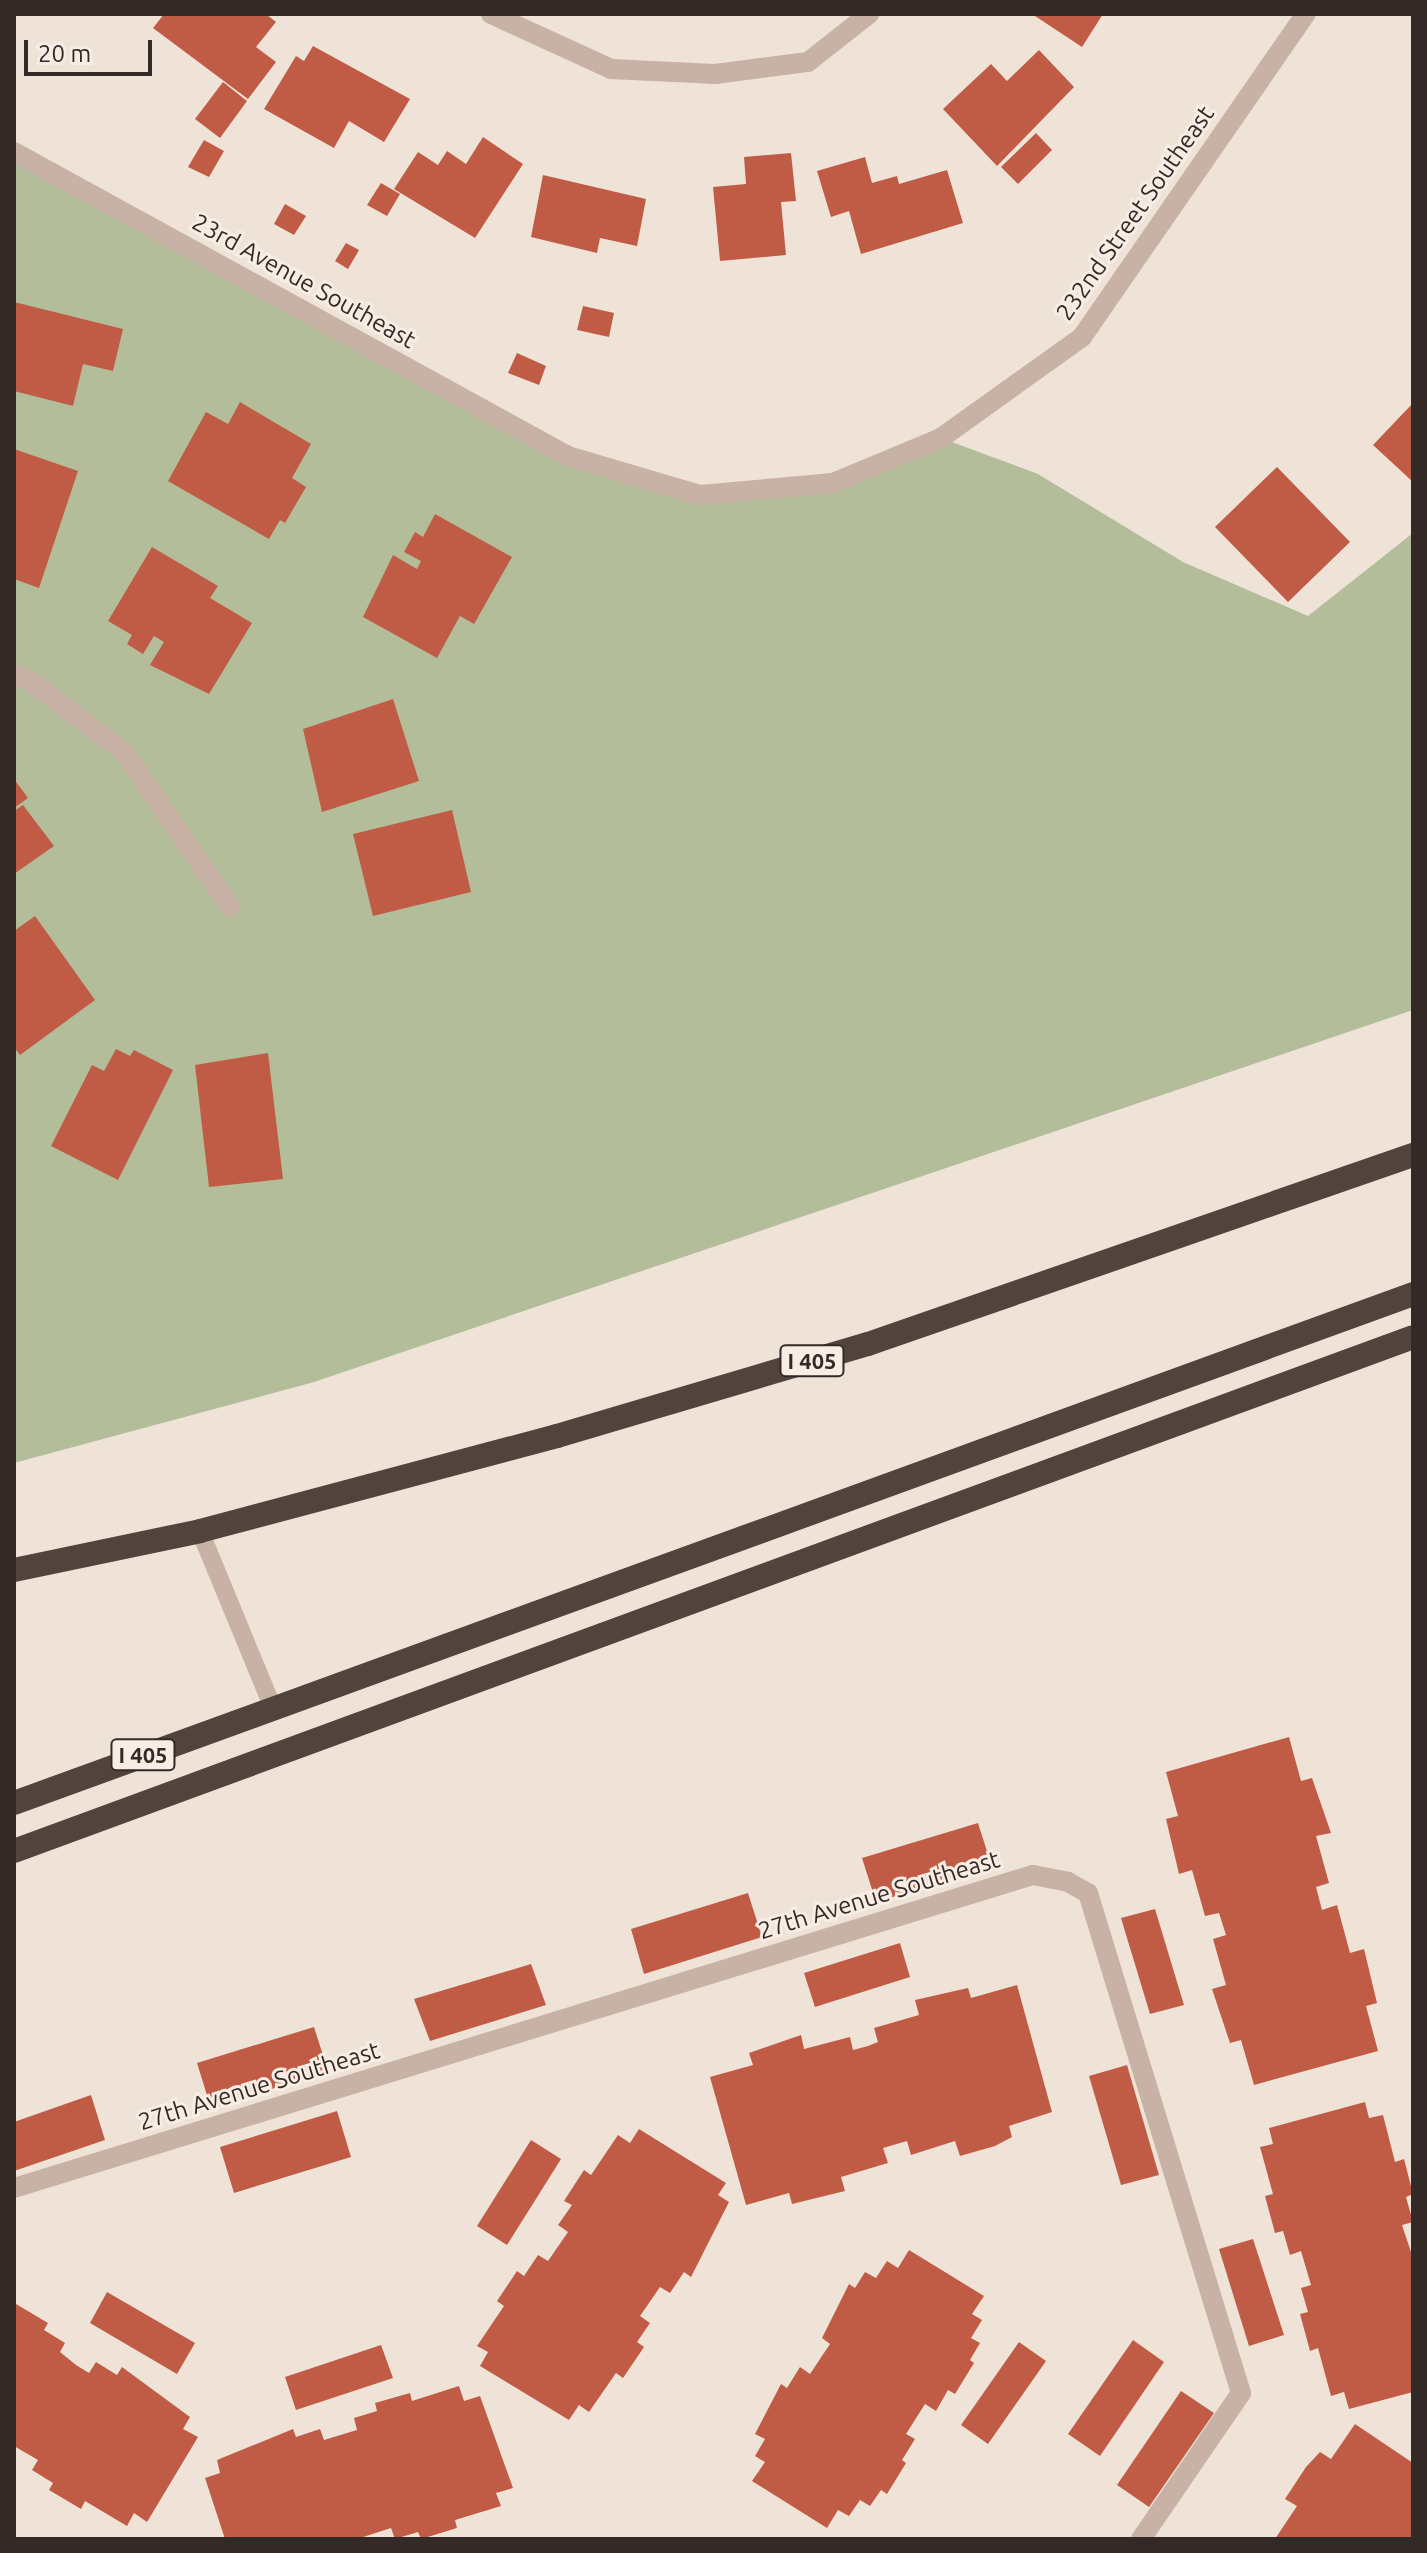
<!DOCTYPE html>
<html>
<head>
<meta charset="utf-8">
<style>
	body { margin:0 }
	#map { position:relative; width:1427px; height:2553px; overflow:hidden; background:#efe3d8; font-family:Ubuntu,sans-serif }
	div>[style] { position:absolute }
	.green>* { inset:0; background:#b3bd99 }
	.building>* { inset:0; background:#c05c45 }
	.service>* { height:18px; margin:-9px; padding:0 9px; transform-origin:9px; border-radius:9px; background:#c7b2a5 }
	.minor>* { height:20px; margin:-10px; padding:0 10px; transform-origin:10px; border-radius:10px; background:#c7b2a5 }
	.motorway>* { height:24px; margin:-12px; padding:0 12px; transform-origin:12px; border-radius:12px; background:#53433d }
	span { translate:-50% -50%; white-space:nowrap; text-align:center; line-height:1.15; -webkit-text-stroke:6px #f8ede4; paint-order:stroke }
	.shield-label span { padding:2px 6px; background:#f8ede4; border:2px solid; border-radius:6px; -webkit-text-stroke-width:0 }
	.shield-label { font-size:22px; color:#332926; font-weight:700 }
	.street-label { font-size:24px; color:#332926 }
	.frame { position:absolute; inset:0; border:16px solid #332926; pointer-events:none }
	.scale { position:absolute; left:24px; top:40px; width:128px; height:36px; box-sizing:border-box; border:4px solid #332926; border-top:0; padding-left:10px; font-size:24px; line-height:28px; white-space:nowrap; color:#332926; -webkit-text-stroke:6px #f8ede4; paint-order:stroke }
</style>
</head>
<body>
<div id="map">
	<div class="green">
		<div style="clip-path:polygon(14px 152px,565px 451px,700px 495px,833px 483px,941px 438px,1038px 474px,1183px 562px,1308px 616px,1413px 533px,1413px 1010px,314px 1382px,14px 1463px)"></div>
	</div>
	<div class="building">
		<div style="clip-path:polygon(164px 14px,266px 14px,276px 22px,256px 47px,276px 62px,248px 99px,153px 28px)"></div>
		<div style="clip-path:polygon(1032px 14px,1103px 14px,1082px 47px)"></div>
		<div style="clip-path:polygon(313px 46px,410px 99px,384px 142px,349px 121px,334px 148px,264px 109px,296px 56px,304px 61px)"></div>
		<div style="clip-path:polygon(1039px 50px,1074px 87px,997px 166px,943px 109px,991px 64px,1007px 81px)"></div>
		<div style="clip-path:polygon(223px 82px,247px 101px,220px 138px,195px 119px)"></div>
		<div style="clip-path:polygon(1036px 133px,1052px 150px,1018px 184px,1001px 167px)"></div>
		<div style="clip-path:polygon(483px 137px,523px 164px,475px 238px,394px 189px,418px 152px,438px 165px,447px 151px,466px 164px)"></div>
		<div style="clip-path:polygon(204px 140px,224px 151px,209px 177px,188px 167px)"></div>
		<div style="clip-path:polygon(791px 153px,796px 201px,781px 202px,786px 255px,720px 261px,713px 187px,746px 184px,744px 157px)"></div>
		<div style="clip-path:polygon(865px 157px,872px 183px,897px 176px,899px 184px,947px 170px,963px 223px,861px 254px,849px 211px,831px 217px,817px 171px)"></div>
		<div style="clip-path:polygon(543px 175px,646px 199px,637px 246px,600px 238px,597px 253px,531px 237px)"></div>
		<div style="clip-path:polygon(381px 183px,400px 194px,387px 216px,367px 205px)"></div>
		<div style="clip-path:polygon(285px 204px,306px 216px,294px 235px,274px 224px)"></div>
		<div style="clip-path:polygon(346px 243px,359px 250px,348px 269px,335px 261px)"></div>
		<div style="clip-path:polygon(14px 302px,123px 329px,113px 371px,83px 364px,73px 406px,14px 391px)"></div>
		<div style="clip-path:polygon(583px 306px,614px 313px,609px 337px,577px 330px)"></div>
		<div style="clip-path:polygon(517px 353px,546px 366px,539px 385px,508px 373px)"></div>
		<div style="clip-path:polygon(240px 402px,311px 444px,292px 478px,306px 487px,285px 523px,280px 520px,269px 539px,168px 481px,206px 412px,228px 424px)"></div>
		<div style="clip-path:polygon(1413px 403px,1413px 482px,1373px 445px)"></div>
		<div style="clip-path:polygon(14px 449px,78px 471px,39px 588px,14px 579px)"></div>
		<div style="clip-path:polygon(1277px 467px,1350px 542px,1288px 602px,1215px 527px)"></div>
		<div style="clip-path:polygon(435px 514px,512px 557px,474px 624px,460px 616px,437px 658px,363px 617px,393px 555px,417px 569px,421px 561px,404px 552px,415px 532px,423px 537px)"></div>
		<div style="clip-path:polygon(152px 547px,218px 586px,210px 598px,252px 623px,209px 694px,150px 665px,164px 642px,154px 636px,143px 654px,127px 644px,132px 635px,108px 621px)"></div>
		<div style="clip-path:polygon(393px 699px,419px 781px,322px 812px,303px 729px)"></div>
		<div style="clip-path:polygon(14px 779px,28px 798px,14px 808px)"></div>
		<div style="clip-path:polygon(23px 805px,54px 846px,14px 874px,14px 811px)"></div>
		<div style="clip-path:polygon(452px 810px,471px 892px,373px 916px,353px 834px)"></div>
		<div style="clip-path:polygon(35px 916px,95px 1000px,20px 1055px,14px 1047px,14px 931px)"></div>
		<div style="clip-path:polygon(116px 1049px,130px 1056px,134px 1050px,173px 1070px,118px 1180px,51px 1146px,92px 1065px,104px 1071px)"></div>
		<div style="clip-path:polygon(268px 1053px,283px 1179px,209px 1187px,195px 1065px)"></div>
		<div style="clip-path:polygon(1289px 1737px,1301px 1781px,1312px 1778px,1331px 1833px,1316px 1836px,1329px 1883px,1316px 1887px,1322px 1910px,1337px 1905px,1350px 1953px,1364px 1949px,1377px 2003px,1366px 2006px,1378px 2051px,1254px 2085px,1241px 2040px,1230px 2043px,1212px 1989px,1226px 1985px,1213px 1939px,1226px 1935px,1219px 1913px,1205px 1916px,1192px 1870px,1179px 1874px,1166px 1819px,1178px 1816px,1166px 1772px)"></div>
		<div style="clip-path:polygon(978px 1823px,992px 1867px,876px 1902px,862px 1858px)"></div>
		<div style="clip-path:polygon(748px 1893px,762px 1937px,644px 1974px,631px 1929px)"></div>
		<div style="clip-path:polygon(1155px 1909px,1184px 2005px,1150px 2014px,1121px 1918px)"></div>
		<div style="clip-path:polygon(900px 1943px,910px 1977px,815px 2007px,804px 1973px)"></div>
		<div style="clip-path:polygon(531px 1964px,546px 2005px,430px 2041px,414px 1999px)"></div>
		<div style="clip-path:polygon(1017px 1985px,1052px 2112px,1009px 2126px,1012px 2137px,995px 2146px,960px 2156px,955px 2141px,911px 2155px,907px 2141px,883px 2148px,888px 2163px,841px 2177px,845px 2191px,792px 2204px,789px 2193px,746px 2205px,710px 2077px,753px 2065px,749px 2053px,801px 2035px,804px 2049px,850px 2037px,853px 2050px,868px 2046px,878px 2042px,874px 2028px,919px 2015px,915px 2000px,968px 1988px,971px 1998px)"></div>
		<div style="clip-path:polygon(314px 2027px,328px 2071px,211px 2108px,197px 2063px)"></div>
		<div style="clip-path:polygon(1127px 2065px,1159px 2175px,1121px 2185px,1089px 2076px)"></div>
		<div style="clip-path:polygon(91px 2095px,105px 2140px,14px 2171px,14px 2122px)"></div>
		<div style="clip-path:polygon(1365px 2102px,1369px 2118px,1383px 2115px,1395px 2162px,1404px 2159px,1413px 2194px,1406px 2197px,1413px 2222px,1402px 2225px,1413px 2258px,1413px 2392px,1349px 2409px,1344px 2392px,1331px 2396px,1318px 2348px,1310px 2351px,1300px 2314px,1308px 2312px,1301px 2288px,1311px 2285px,1301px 2251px,1290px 2255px,1283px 2231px,1275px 2233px,1265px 2196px,1273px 2194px,1260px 2147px,1273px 2144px,1269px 2128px)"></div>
		<div style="clip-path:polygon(337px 2111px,351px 2157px,234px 2193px,220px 2147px)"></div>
		<div style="clip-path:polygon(639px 2129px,726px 2183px,718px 2195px,729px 2202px,691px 2277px,684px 2272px,670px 2293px,660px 2287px,640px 2316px,650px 2323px,637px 2342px,644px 2347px,623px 2378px,616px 2373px,589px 2412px,579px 2405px,569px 2420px,480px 2366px,488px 2352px,477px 2346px,504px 2306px,497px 2301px,517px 2271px,524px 2276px,538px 2255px,548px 2261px,568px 2232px,558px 2225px,572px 2205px,564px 2201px,584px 2170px,591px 2175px,618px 2135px,630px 2143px)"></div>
		<div style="clip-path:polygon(531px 2140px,561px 2159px,507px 2245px,477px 2226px)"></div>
		<div style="clip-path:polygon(1253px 2239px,1284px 2335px,1249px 2346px,1219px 2249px)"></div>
		<div style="clip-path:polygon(909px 2250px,984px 2296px,972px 2314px,982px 2320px,971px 2338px,980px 2343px,970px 2360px,974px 2363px,955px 2394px,948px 2390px,936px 2411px,925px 2404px,906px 2434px,915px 2439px,902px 2460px,906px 2463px,887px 2494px,881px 2490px,870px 2506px,860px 2500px,849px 2516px,838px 2510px,827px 2528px,752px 2481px,765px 2462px,755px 2456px,765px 2439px,755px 2434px,781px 2384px,787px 2388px,800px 2367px,810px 2374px,830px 2344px,822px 2338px,849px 2284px,855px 2288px,865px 2272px,876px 2278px,887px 2261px,898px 2268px)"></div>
		<div style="clip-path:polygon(107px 2292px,195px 2343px,177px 2374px,90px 2323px)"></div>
		<div style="clip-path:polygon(16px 2304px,48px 2323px,44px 2330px,65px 2343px,60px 2352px,76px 2365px,89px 2373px,96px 2362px,117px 2375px,122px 2367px,190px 2417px,183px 2429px,198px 2437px,147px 2522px,134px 2513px,127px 2526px,85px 2501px,81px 2509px,49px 2490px,53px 2483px,32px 2470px,38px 2460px,14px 2446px)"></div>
		<div style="clip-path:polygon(1133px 2340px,1164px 2362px,1100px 2456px,1068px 2434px)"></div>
		<div style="clip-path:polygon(1019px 2342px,1046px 2361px,988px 2444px,961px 2425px)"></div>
		<div style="clip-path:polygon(381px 2345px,393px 2378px,296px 2410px,285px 2377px)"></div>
		<div style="clip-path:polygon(459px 2386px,464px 2401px,480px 2396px,513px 2488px,496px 2493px,501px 2506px,455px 2520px,457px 2528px,421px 2539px,418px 2532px,395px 2539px,391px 2528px,357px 2539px,225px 2539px,205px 2478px,220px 2473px,217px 2460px,293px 2429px,296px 2437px,320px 2429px,324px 2440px,357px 2430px,354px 2418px,377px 2411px,375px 2403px,410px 2393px,412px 2401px)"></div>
		<div style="clip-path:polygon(1181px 2391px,1214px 2413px,1149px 2507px,1117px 2485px)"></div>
		<div style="clip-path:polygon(1355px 2424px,1413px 2463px,1413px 2539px,1275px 2539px,1297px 2506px,1285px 2499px,1306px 2467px,1320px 2452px,1331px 2459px)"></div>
	</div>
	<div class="service">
		<div style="left:200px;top:1531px;width:189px;rotate:67.6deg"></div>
	</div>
	<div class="minor">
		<div style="left:491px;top:14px;width:132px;rotate:24.6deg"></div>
		<div style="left:611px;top:69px;width:104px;rotate:2.8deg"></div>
		<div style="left:715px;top:74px;width:94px;rotate:-7.4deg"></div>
		<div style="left:808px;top:62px;width:78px;rotate:-38.2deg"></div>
		<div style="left:14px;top:152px;width:632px;rotate:28.76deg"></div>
		<div style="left:568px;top:456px;width:138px;rotate:16.5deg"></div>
		<div style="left:700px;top:495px;width:134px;rotate:-5.2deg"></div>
		<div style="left:833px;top:483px;width:117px;rotate:-22.6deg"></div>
		<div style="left:941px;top:438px;width:173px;rotate:-35.6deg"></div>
		<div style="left:1082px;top:337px;width:393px;rotate:-55.3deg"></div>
		<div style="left:14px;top:675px;width:16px;rotate:18deg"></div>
		<div style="left:29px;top:680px;width:121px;rotate:37.2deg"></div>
		<div style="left:125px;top:753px;width:186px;rotate:55.7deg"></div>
		<div style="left:14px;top:2188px;width:1066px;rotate:-17.08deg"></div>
		<div style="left:1033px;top:1875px;width:36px;rotate:11deg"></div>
		<div style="left:1068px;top:1882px;width:23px;rotate:29deg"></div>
		<div style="left:1088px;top:1893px;width:523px;rotate:72.99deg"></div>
		<div style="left:1241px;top:2393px;width:177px;rotate:124.4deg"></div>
	</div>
	<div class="motorway">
		<div style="left:14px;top:1570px;width:190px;rotate:-11.8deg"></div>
		<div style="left:200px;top:1531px;width:369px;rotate:-14.9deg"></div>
		<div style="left:557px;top:1436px;width:324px;rotate:-16.5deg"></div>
		<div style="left:868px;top:1344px;width:577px;rotate:-19.13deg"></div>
		<div style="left:14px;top:1803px;width:1489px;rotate:-19.99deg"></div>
		<div style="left:14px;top:1851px;width:1490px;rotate:-20.17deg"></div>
	</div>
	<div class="shield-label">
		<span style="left:812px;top:1361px">I 405</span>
		<span style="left:143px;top:1755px">I 405</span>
	</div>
	<div class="street-label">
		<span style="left:1135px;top:213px;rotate:-55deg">232nd Street Southeast</span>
		<span style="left:304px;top:281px;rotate:29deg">23rd Avenue Southeast</span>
		<span style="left:879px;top:1895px;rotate:-17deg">27th Avenue Southeast</span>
		<span style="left:259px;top:2086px;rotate:-17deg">27th Avenue Southeast</span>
	</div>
	<div class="frame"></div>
	<div class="scale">20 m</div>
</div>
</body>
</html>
